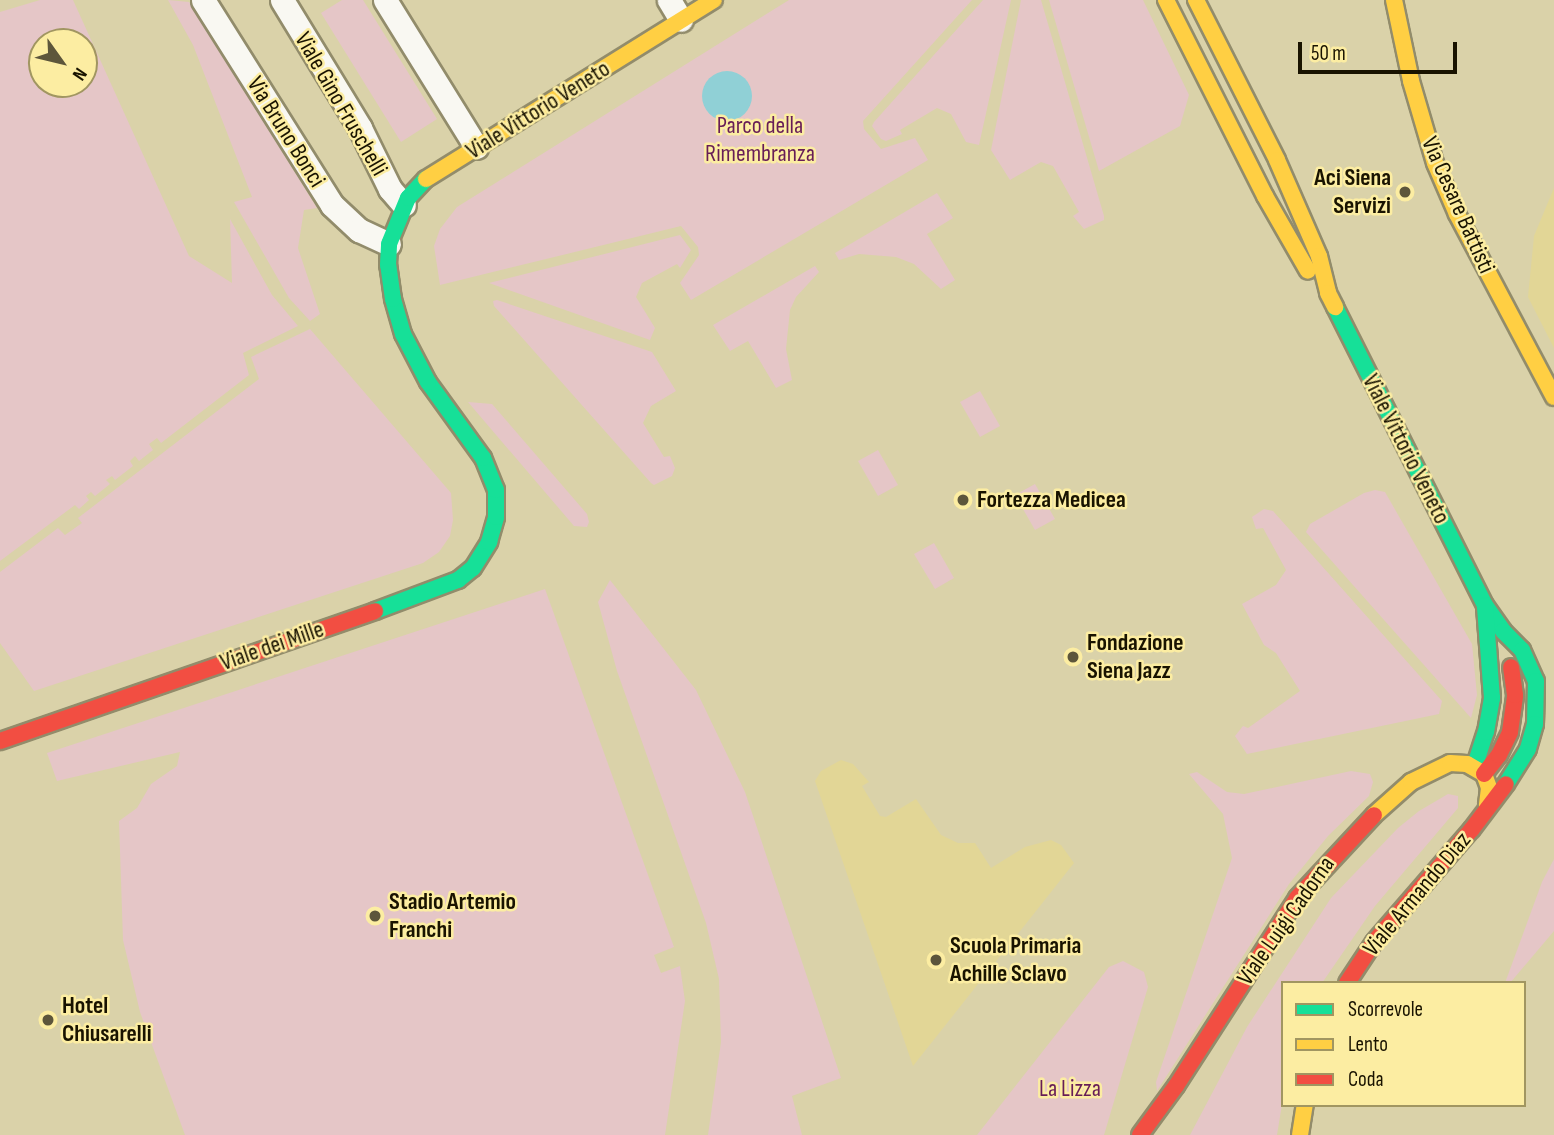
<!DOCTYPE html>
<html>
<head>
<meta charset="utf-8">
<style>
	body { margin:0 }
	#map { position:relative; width:1554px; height:1135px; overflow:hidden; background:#dad2a9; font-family:"Sofia Sans Condensed",sans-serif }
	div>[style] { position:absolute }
	.built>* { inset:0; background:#e2d696 }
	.green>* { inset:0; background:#e5c6c7 }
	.water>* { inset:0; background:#90d0d6 }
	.round { border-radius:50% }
	.roads { filter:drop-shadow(2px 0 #928c6b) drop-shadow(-2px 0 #928c6b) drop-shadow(0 2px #928c6b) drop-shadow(0 -2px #928c6b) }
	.street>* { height:23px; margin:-11.5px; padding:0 11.5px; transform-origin:11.5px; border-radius:11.5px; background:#f9f8f2 }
	.fast>* { height:16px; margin:-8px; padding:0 8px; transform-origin:8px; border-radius:8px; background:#16e098 }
	.slow>* { height:16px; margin:-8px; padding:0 8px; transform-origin:8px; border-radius:8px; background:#ffcf43 }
	.jam>* { height:16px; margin:-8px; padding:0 8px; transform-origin:8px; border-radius:8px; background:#f24e42 }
	.dots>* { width:19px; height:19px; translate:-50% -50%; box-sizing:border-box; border:4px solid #fceda2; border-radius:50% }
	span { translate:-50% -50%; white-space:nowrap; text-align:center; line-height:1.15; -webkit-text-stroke:5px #fceda2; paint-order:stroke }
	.street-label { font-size:24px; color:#191300 }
	.park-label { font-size:24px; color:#671d57 }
	.poi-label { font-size:24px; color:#191300; font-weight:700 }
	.right { translate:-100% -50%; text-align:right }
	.left { translate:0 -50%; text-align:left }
	.legend { position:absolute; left:1281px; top:981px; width:245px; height:126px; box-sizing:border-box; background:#fceda2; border:2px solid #a19661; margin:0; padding:9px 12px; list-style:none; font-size:21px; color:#191300 }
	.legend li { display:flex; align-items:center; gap:14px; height:35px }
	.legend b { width:35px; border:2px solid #a19661 }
	.north { position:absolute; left:28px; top:28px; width:70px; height:70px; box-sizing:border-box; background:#fceda2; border:2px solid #a19661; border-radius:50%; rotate:124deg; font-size:19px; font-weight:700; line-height:28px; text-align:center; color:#191300 }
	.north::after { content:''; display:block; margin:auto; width:24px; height:32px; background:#5d563b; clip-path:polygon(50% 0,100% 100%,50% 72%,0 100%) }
	.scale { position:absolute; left:1298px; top:42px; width:159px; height:32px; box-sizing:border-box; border:4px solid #191300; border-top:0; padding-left:9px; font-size:21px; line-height:24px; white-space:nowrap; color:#191300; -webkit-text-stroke:5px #fceda2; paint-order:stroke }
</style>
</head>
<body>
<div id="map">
	<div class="built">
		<div style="clip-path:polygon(1554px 188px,1554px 348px,1528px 297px,1534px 236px)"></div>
		<div style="clip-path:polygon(841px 760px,853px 764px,869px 782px,862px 786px,880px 816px,886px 817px,916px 799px,941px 835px,958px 843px,975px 843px,991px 868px,1025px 847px,1051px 840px,1061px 845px,1074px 863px,913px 1066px,815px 781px,821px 771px)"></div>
	</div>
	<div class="green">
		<div style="clip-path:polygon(evenodd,40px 0,73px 0,189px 256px,232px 283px,230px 219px,272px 295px,298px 326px,243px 353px,249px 375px,161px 443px,157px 438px,149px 444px,153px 450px,139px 461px,135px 456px,130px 461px,133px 466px,115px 480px,112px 476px,106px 480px,110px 484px,95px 496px,91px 492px,86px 496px,89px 500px,79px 509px,75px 505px,0 561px,0 12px,40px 0,42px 42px,84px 42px,84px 84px,42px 84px,42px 42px)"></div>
		<div style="clip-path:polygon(168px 0,189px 2px,317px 208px,304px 210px,298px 248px,320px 314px,310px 321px,289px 298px,234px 202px,252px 197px,193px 45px)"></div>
		<div style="clip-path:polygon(342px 0,363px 0,437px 119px,401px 142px,321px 13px)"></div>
		<div style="clip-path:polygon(789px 0,972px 0,863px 121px,864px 129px,881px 149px,915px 138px,928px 160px,691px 300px,680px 283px,699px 255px,698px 247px,681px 226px,440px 285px,434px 246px,440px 229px,457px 207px)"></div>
		<div style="clip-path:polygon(983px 0,1011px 0,979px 145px,966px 142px,951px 114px,937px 108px,900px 130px,902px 134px,886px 141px,881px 139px,872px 126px,874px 122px)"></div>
		<div style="clip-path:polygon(1021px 0,1041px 0,1104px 216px,1104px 220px,1084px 229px,1073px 216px,1079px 212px,1053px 166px,1041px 162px,1010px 180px,991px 150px)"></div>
		<div style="clip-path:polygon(1049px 0,1143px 0,1189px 95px,1180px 126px,1099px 171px)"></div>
		<div style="clip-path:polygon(937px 193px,953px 218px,927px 234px,955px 280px,941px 289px,914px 264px,896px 257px,859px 254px,839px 260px,835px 253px)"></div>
		<div style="clip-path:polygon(680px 235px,691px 250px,680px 268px,677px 264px,642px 283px,636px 297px,655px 328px,650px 340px,489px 283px)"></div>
		<div style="clip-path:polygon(815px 266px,819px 272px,796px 297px,790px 310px,786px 349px,792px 380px,776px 388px,748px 341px,730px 351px,713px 325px)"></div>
		<div style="clip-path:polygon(497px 300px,652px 352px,676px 391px,651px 406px,643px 423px,664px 457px,670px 456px,675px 468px,672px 476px,654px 485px,651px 483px,494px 306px,493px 301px)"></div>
		<div style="clip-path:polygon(310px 329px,451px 493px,453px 520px,450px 536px,439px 552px,423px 563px,34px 691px,0 643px,0 572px,58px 528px,65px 535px,82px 523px,78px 518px,259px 379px,251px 357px)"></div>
		<div style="clip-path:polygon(980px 391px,1000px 426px,980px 437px,960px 402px)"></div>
		<div style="clip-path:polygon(468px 402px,492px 404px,587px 514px,589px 522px,587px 527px,574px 526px)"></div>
		<div style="clip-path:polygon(878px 450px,898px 485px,878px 496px,858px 461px)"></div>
		<div style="clip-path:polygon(1035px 484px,1055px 519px,1035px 530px,1015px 495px)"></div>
		<div style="clip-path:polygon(1375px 490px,1385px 492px,1472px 644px,1477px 695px,1471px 718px,1306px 532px,1310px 524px,1364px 493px)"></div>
		<div style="clip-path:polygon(1264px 509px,1273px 511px,1442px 701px,1439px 714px,1247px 754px,1235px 736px,1243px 726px,1248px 728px,1300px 691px,1276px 653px,1264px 645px,1242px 604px,1276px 585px,1286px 570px,1263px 528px,1256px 529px,1252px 517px)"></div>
		<div style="clip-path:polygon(934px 543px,954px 578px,935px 589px,914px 554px)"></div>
		<div style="clip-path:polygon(610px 580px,696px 690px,745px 792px,841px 1078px,792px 1096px,802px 1135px,708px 1135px,721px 1042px,719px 979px,706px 923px,617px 671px,598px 602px)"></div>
		<div style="clip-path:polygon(545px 589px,674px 947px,654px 955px,661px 973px,680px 966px,685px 1001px,665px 1135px,185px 1135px,140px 1012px,123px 940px,119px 821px,137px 808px,151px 784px,177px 766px,180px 752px,57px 781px,47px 753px)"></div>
		<div style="clip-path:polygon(1351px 771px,1370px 774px,1373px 782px,1369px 796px,1328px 836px,1289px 884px,1157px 1091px,1156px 1082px,1232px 858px,1223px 814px,1189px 774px,1197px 772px,1227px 792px,1244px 794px)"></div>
		<div style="clip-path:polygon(1448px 794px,1458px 796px,1458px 808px,1375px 906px,1322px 983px,1283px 983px,1283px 1098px,1277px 1135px,1190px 1135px,1247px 1027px,1331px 898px,1398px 828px,1419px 811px)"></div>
		<div style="clip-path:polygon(1554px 859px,1554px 931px,1510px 983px,1505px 983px,1542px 882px)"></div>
		<div style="clip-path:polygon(1123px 961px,1144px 972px,1148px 987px,1104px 1135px,977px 1135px,1109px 967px)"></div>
	</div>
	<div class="water">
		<div class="round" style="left:702px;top:71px;width:50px;height:50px"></div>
	</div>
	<div class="roads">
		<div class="street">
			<div style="left:203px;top:0;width:242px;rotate:57.8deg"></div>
			<div style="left:332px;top:205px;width:37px;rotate:43deg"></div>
			<div style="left:359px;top:230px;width:33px;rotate:25deg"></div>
			<div style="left:282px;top:0;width:150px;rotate:58.6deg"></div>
			<div style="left:360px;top:128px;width:68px;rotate:63.8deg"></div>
			<div style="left:390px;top:189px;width:21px;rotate:49deg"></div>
			<div style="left:385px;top:0;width:173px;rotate:58.2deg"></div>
			<div style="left:669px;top:0;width:23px;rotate:59deg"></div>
		</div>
		<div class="fast">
			<div style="left:1335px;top:307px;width:334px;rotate:63.3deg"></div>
			<div style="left:1485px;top:605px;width:32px;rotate:55deg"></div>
			<div style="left:1503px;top:631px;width:27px;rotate:45deg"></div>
			<div style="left:1522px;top:650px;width:34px;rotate:66deg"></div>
			<div style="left:1536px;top:681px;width:43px;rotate:91.3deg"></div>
			<div style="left:1535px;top:724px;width:26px;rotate:106deg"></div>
			<div style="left:1528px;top:749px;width:41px;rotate:122.2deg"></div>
			<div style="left:375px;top:611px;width:89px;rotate:-20.5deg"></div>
			<div style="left:458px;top:580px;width:19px;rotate:-39deg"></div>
			<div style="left:473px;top:568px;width:31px;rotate:-58deg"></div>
			<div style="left:489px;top:542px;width:26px;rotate:-74deg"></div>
			<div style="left:496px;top:517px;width:27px;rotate:-90deg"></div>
			<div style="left:496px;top:490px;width:35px;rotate:-112deg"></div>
			<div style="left:483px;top:458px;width:94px;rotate:-125.9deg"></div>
			<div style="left:428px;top:382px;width:54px;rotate:-117.5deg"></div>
			<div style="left:403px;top:334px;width:36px;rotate:-106deg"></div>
			<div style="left:393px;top:299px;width:34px;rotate:-98deg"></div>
			<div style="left:388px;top:265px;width:21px;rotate:-87deg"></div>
			<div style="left:389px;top:244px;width:50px;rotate:-67.6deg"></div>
			<div style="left:408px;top:198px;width:26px;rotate:-47deg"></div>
			<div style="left:1474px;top:768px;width:38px;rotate:-72deg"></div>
			<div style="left:1486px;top:732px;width:35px;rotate:-80deg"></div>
			<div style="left:1492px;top:698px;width:92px;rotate:-94.4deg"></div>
		</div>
		<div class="slow">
			<div style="left:1166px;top:0;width:220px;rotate:63.2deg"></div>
			<div style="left:1265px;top:196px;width:86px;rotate:60.2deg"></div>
			<div style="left:1196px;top:0;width:179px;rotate:63.1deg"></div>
			<div style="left:1277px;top:160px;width:105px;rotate:66.4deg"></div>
			<div style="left:1319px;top:256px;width:38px;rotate:76deg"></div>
			<div style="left:1328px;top:293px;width:16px;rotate:63deg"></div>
			<div style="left:1394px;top:0;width:83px;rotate:78.1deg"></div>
			<div style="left:1411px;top:81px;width:85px;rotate:73.7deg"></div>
			<div style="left:1435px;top:163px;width:56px;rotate:66.7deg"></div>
			<div style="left:1457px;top:214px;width:207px;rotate:62.1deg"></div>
			<div style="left:426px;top:179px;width:339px;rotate:-31.9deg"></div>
			<div style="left:1374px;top:815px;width:50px;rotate:-41.7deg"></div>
			<div style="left:1411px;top:782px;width:43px;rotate:-26deg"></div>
			<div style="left:1450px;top:763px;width:17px;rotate:3deg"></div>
			<div style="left:1467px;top:764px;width:20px;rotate:30deg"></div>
			<div style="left:1484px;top:774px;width:15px;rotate:70deg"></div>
			<div style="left:1489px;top:788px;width:17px;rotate:97deg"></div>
			<div style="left:1300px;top:1135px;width:30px;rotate:-81deg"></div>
		</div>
		<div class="jam">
			<div style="left:0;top:741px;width:397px;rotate:-19.1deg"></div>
			<div style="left:1484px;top:774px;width:24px;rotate:-52deg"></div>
			<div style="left:1499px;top:755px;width:25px;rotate:-64deg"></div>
			<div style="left:1510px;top:732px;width:37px;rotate:-82deg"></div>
			<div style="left:1515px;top:695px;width:28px;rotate:-98deg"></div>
			<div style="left:1347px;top:983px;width:49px;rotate:-56.6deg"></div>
			<div style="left:1374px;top:942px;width:150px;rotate:-49.1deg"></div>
			<div style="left:1472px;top:829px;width:56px;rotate:-52.9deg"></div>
			<div style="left:1140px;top:1135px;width:61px;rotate:-53.7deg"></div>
			<div style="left:1176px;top:1086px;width:224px;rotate:-57.2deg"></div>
			<div style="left:1297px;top:898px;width:113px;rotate:-47.1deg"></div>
		</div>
	</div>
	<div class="dots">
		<div style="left:1405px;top:192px;background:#5d563b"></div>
		<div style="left:963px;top:500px;background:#5d563b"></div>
		<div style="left:1073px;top:657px;background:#5d563b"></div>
		<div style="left:375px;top:916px;background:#5d563b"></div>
		<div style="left:936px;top:960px;background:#5d563b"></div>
		<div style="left:48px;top:1020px;background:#5d563b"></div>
	</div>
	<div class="street-label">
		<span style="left:341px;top:104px;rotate:60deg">Viale Gino Fruschelli</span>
		<span style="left:538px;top:110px;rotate:-32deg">Viale Vittorio Veneto</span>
		<span style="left:286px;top:132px;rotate:58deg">Via Bruno Bonci</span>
		<span style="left:1458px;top:205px;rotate:66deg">Via Cesare Battisti</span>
		<span style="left:1406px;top:449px;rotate:63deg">Viale Vittorio Veneto</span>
		<span style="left:272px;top:646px;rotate:-19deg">Viale dei Mille</span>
		<span style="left:1417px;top:894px;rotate:-50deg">Viale Armando Diaz</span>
		<span style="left:1286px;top:921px;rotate:-55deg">Viale Luigi Cadorna</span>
	</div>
	<div class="park-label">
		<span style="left:760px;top:140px">Parco della<br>Rimembranza</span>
		<span style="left:1070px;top:1089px">La Lizza</span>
	</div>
	<div class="poi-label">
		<span class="right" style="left:1391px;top:192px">Aci Siena<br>Servizi</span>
		<span class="left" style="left:977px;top:500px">Fortezza Medicea</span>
		<span class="left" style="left:1087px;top:657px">Fondazione<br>Siena Jazz</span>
		<span class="left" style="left:389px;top:916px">Stadio Artemio<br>Franchi</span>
		<span class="left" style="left:950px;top:960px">Scuola Primaria<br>Achille Sclavo</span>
		<span class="left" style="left:62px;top:1020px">Hotel<br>Chiusarelli</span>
	</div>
	<ul class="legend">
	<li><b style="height:9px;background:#16e098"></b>Scorrevole</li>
	<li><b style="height:9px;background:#ffcf43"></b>Lento</li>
	<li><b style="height:9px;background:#f24e42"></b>Coda</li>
	</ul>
	<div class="north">N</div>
	<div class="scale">50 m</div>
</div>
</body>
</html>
